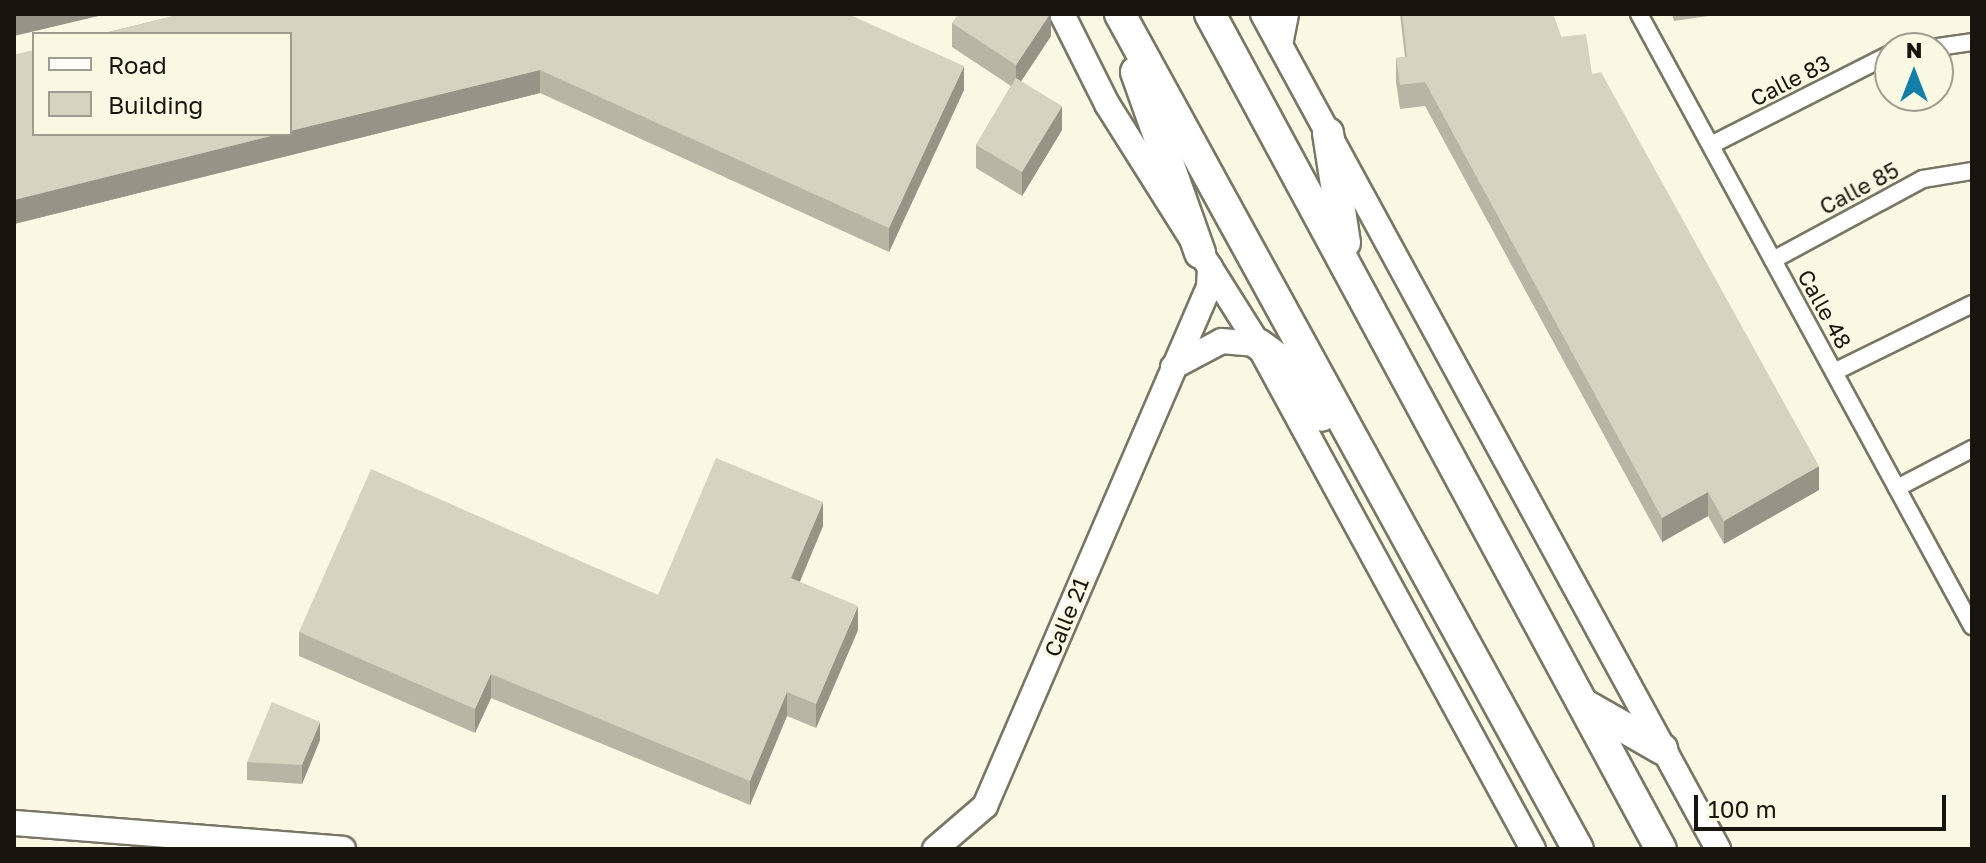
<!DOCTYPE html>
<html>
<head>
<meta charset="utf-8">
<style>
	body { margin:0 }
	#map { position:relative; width:1986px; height:863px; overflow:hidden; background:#f8f8e3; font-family:"Golos Text",sans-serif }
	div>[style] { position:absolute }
	.roads { filter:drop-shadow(2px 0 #787765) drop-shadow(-2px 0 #787765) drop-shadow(0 2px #787765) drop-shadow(0 -2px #787765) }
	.street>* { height:16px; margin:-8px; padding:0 8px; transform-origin:8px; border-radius:8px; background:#fff }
	.secondary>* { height:24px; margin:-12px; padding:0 12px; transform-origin:12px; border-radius:12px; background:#fff }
	.highway>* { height:30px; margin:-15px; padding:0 15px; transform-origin:15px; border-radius:15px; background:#fff }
	.wall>* { inset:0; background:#b7b6a5 }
	.shaded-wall>* { inset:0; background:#959486 }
	.building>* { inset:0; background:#d5d4c0 }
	span { translate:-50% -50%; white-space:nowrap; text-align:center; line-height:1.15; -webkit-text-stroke:6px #f8f8e3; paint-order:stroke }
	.street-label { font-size:22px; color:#16160f }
	.frame { position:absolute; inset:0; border:16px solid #16160f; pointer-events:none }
	.legend { position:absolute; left:32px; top:32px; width:260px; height:104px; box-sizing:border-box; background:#f8f8e3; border:2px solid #9e9e8e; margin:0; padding:10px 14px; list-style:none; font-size:24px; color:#16160f }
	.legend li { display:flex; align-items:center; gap:16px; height:40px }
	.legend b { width:40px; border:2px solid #9e9e8e }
	.north { position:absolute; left:1874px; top:32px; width:80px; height:80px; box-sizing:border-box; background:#f8f8e3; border:2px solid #9e9e8e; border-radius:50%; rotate:0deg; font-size:22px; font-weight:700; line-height:32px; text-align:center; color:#16160f }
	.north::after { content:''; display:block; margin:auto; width:28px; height:36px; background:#137fa8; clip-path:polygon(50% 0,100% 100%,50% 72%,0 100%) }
	.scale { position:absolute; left:1694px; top:795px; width:252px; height:36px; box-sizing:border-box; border:4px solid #16160f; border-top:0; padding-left:10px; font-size:24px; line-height:28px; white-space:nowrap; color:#16160f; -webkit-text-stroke:6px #f8f8e3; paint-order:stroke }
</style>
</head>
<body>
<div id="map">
	<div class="roads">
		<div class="street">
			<div style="left:1639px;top:14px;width:697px;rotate:61.45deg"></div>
			<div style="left:1931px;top:48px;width:41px;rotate:-8.3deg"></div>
			<div style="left:1711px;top:145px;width:201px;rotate:-26.9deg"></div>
			<div style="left:1773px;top:260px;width:170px;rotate:-28.4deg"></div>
			<div style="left:1923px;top:179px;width:50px;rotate:-9.3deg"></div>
			<div style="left:1834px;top:372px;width:154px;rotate:-26.2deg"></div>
			<div style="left:1897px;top:488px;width:85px;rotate:-27.5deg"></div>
		</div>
		<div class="secondary">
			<div style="left:1062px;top:14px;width:101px;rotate:63.4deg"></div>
			<div style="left:1107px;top:104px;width:284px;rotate:57.8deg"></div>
			<div style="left:1258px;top:344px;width:575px;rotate:61.43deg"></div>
			<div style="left:1263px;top:14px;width:951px;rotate:61.41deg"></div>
			<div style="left:1280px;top:45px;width:32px;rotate:-79deg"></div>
			<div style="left:1173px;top:367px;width:55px;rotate:-28deg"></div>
			<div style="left:1222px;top:341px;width:36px;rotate:5deg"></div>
			<div style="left:14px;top:823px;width:330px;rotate:4.5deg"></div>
			<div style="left:935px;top:849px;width:66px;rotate:-40.7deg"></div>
			<div style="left:985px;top:806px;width:565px;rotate:-66.66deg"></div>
			<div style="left:1209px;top:287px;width:20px;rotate:-87deg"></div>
		</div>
		<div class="highway">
			<div style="left:1120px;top:14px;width:952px;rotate:61.26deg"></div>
			<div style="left:1210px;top:14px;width:949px;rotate:61.63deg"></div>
			<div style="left:1136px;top:72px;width:192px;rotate:70.5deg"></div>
			<div style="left:1328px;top:133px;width:111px;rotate:81.2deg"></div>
			<div style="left:1258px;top:344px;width:37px;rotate:36deg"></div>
			<div style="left:1288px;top:366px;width:60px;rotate:55.8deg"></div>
			<div style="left:1585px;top:705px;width:89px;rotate:29.7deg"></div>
		</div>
	</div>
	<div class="wall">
		<div style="clip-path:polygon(182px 14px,964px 90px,889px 252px,540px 93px,14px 224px,14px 55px)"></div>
		<div style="clip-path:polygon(1051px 14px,1051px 36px,1021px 81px,1062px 130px,1022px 196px,976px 168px,976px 145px,1011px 86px,952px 47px,952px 23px)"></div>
		<div style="clip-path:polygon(1400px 14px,1553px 14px,1561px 37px,1592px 74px,1819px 490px,1724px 544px,1708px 516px,1662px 542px,1425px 106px,1400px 109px,1396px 82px,1396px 58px,1405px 57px)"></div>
		<div style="clip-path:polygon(1672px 14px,1715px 14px,1715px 15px,1674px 21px)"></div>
		<div style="clip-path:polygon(823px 526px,800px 582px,858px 630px,816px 728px,787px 716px,750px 805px,491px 698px,475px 733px,299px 656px,299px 632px,658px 595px)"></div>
		<div style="clip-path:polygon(320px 740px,302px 784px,247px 780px,247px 762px)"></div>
	</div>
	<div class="shaded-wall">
		<div style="clip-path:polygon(14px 14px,107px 14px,14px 36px)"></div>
		<div style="clip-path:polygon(1050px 14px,1051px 14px,1051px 36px,1016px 89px,1016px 65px)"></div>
		<div style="clip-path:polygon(964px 66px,964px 90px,889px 252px,889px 228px)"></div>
		<div style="clip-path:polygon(540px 70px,540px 93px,14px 224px,14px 200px,279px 134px,290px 134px,290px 131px)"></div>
		<div style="clip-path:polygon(1062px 106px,1062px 130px,1022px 196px,1022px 172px)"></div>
		<div style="clip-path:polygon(1819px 466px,1819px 490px,1724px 544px,1724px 521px)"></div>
		<div style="clip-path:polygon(1708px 492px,1708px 516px,1662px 542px,1662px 518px)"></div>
		<div style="clip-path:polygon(823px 502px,823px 526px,791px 602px,791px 578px)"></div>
		<div style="clip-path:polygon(858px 606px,858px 630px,816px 728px,816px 704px)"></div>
		<div style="clip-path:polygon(491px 674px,491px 698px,475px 733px,475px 709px)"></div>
		<div style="clip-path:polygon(787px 692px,787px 716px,750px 805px,750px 781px)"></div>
		<div style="clip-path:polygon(320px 722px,320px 740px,302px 784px,302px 765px)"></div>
	</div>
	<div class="building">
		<div style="clip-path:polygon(182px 14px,848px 14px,964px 66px,889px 228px,540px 70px,290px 131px,290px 34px,101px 34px)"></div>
		<div style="clip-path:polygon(958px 14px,1050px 14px,1016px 65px,952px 23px)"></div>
		<div style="clip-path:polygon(1402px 14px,1553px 14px,1561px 37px,1586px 34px,1592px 74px,1601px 72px,1819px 466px,1724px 521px,1708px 492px,1662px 518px,1425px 82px,1400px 85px,1396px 58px,1407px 57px)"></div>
		<div style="clip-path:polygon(34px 50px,34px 134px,279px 134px,14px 200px,14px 55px)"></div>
		<div style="clip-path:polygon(1016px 78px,1062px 106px,1022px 172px,976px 145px)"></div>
		<div style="clip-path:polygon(716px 458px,823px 502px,791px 578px,858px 606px,816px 704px,787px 692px,750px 781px,491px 674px,475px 709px,299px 632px,371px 469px,658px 595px)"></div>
		<div style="clip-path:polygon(272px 702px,320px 722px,302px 765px,247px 762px)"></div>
	</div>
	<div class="street-label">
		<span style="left:1790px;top:80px;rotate:-27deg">Calle 83</span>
		<span style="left:1859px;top:188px;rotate:-28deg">Calle 85</span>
		<span style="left:1825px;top:309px;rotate:61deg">Calle 48</span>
		<span style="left:1066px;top:617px;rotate:-68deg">Calle 21</span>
	</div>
	<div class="frame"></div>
	<ul class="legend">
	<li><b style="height:10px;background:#fff"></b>Road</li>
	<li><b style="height:22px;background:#d5d4c0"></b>Building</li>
	</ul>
	<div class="north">N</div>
	<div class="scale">100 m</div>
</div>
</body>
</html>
